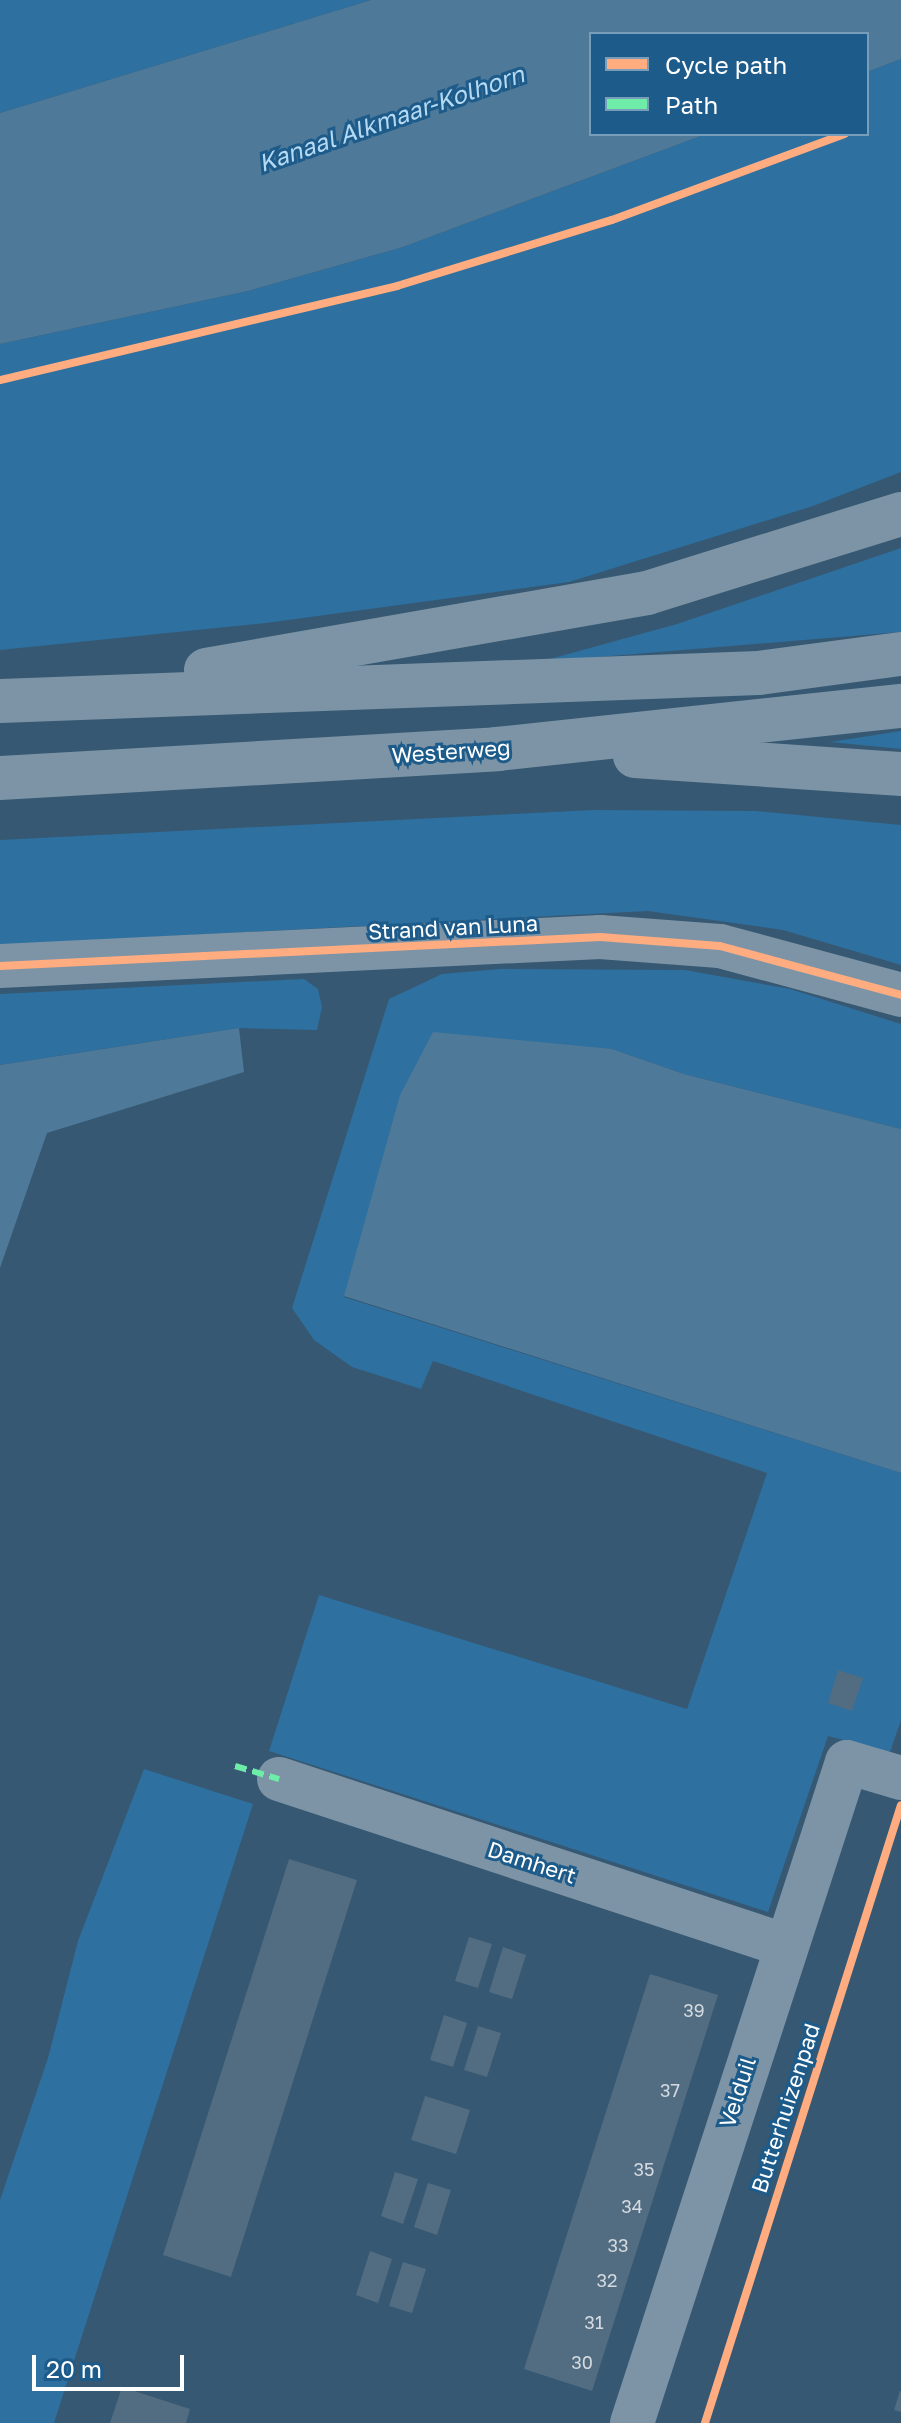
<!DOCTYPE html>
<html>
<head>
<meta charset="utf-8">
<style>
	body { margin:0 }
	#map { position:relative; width:901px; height:2423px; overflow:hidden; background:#365872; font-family:"Golos Text",sans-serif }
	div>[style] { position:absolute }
	.green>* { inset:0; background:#2e709f }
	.water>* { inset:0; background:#4e7999 }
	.building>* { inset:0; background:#526d82 }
	.minor>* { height:44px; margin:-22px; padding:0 22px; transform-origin:22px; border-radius:22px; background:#7d94a6 }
	.primary>* { height:44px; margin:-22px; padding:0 22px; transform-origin:22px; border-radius:22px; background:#7c94a5 }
	.quiet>* { height:6px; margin-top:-3px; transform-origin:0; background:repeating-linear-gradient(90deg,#6deda7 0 12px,transparent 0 18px) }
	.cycleway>* { height:8px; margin:-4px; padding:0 4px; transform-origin:4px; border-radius:4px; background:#ffac80 }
	span { translate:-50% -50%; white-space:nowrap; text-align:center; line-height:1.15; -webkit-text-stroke:6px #1d5b8a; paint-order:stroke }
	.number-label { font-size:18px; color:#d4dae0 }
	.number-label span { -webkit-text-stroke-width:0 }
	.street-label { font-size:22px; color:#fff }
	.water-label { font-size:24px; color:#b4d9f3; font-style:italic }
	.legend { position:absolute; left:589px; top:32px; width:280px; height:104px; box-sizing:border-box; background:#1d5b8a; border:2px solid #779db9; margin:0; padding:10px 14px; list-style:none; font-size:24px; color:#fff }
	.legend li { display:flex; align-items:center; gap:16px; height:40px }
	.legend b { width:40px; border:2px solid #779db9 }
	.scale { position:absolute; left:32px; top:2355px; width:152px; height:36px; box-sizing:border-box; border:4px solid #fff; border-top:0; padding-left:10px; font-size:24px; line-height:28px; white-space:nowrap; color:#fff; -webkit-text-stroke:6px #1d5b8a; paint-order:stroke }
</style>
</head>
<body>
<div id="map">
	<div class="green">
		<div style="clip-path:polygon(0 0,371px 0,0 113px)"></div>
		<div style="clip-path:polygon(901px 59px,901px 472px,813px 506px,569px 582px,266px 623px,0 650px,0 344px,248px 291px,403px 247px,706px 134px,867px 134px,867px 72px)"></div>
		<div style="clip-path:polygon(901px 548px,901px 632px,539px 662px,677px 624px)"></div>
		<div style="clip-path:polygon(901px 731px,901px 749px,830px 742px)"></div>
		<div style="clip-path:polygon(593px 810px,756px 811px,901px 825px,901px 965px,783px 930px,648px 911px,0 945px,0 840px)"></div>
		<div style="clip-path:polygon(500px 969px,685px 970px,790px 989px,901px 1024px,901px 1129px,684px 1074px,612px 1049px,344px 1297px,901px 1473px,901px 1720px,890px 1752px,828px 1736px,768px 1912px,269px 1751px,319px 1595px,687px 1709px,767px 1473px,433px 1361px,421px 1389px,352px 1367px,314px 1340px,292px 1308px,389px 999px,442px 974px)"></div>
		<div style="clip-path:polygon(304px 979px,318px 989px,322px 1007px,317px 1030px,239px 1028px,0 1065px,0 994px)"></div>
		<div style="clip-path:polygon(144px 1769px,253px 1804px,54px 2423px,0 2423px,0 2200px,48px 2058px,78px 1941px)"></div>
	</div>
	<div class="water">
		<div style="clip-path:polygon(371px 0,901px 0,901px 59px,867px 72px,867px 34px,591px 34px,591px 134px,706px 134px,403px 247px,248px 291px,0 344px,0 113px)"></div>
		<div style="clip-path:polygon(239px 1028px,244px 1072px,47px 1133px,0 1268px,0 1065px)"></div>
		<div style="clip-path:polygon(433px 1032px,612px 1049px,684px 1074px,901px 1129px,901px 1473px,344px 1296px,400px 1095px)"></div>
	</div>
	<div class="building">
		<div style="clip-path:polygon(838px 1670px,863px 1678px,852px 1711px,828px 1703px)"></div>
		<div style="clip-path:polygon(289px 1859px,357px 1880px,231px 2277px,163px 2255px)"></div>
		<div style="clip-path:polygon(469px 1937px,492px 1944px,478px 1988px,455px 1981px)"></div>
		<div style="clip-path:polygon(503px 1947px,526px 1955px,512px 1999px,489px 1992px)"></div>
		<div style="clip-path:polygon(650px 1974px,718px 1995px,592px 2391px,524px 2369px)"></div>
		<div style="clip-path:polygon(444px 2015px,467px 2023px,453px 2067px,430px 2060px)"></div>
		<div style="clip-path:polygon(478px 2026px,501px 2033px,487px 2077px,464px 2070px)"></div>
		<div style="clip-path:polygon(425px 2096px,470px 2110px,456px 2154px,411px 2140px)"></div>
		<div style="clip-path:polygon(395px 2172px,418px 2179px,403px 2224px,381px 2216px)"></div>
		<div style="clip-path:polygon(428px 2183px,451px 2190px,437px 2235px,414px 2227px)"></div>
		<div style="clip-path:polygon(370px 2251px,392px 2259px,378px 2303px,356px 2295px)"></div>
		<div style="clip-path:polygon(403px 2262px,426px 2269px,412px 2313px,389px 2306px)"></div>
		<div style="clip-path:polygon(122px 2387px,190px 2409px,186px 2423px,110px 2423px)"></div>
		<div style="clip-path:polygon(900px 2391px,901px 2391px,901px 2412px,894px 2410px)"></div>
	</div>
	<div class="minor">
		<div style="left:0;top:966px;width:601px;rotate:-2.77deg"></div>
		<div style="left:600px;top:937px;width:120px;rotate:4.3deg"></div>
		<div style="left:720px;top:946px;width:188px;rotate:15.1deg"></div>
		<div style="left:279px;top:1779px;width:532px;rotate:18.2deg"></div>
		<div style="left:632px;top:2423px;width:695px;rotate:-71.98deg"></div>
		<div style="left:847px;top:1762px;width:56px;rotate:16.5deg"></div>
	</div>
	<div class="primary">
		<div style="left:206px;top:670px;width:448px;rotate:-9.9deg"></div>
		<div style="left:647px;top:593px;width:266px;rotate:-17.3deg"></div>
		<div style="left:0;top:701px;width:759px;rotate:-2.12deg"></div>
		<div style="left:758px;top:673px;width:144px;rotate:-7.6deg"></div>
		<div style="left:635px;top:756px;width:267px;rotate:3.9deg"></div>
		<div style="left:0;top:778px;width:498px;rotate:-3.3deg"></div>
		<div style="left:497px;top:749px;width:406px;rotate:-6.1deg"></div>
	</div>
	<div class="quiet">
		<div style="left:235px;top:1766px;width:46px;rotate:16.5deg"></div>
	</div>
	<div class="cycleway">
		<div style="left:0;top:380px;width:408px;rotate:-13.3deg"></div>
		<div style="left:397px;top:286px;width:225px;rotate:-17.1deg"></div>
		<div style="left:612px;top:220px;width:248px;rotate:-20.3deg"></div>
		<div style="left:0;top:966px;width:601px;rotate:-2.77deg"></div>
		<div style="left:600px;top:937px;width:120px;rotate:4.3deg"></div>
		<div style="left:720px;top:946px;width:188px;rotate:15.1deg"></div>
		<div style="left:705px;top:2423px;width:648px;rotate:-72.4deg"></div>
	</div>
	<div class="number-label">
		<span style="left:694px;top:2010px">39</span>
		<span style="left:670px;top:2090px">37</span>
		<span style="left:644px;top:2169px">35</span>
		<span style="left:632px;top:2206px">34</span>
		<span style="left:618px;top:2245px">33</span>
		<span style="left:607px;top:2280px">32</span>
		<span style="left:594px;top:2322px">31</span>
		<span style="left:582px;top:2362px">30</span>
	</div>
	<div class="street-label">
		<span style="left:451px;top:751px;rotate:-4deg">Westerweg</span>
		<span style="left:453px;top:927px;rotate:-3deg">Strand van Luna</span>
		<span style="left:532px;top:1862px;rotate:18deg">Damhert</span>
		<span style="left:737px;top:2092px;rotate:-72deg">Velduil</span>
		<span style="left:785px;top:2108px;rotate:-72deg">Butterhuizenpad</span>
	</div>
	<div class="water-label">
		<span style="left:391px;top:118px;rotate:-19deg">Kanaal Alkmaar-Kolhorn</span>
	</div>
	<ul class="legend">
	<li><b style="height:10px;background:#ffac80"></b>Cycle path</li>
	<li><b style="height:10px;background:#6deda7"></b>Path</li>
	</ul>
	<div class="scale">20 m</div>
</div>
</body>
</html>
